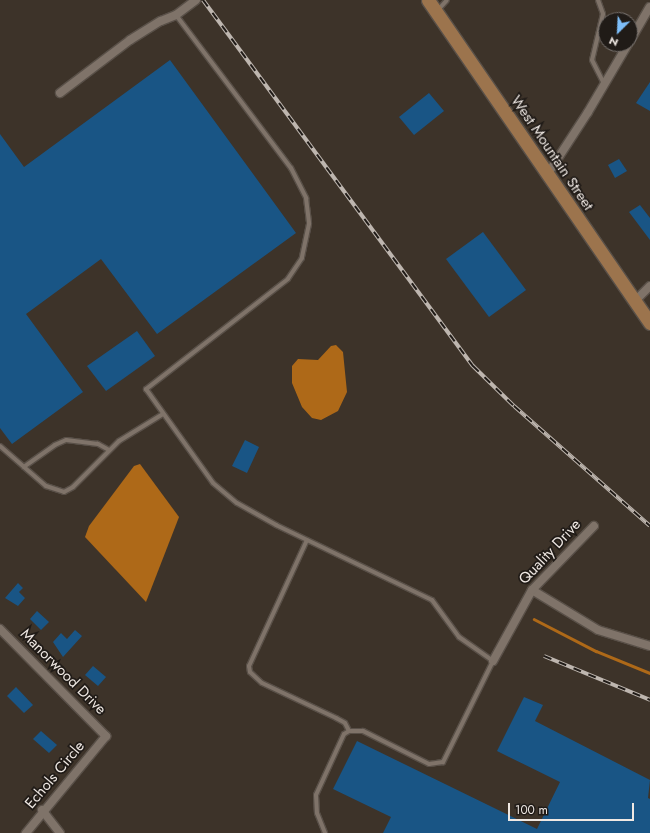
<!DOCTYPE html>
<html>
<head>
<meta charset="utf-8">
<style>
	body { margin:0 }
	#map { position:relative; width:650px; height:833px; overflow:hidden; background:#3d3329; font-family:Jost,sans-serif }
	div>[style] { position:absolute }
	.water>* { inset:0; background:#ae6918 }
	.stream>* { height:2.5px; margin:-1.25px; padding:0 1.25px; transform-origin:1.25px; border-radius:1.25px; background:#ae6918 }
	.building>* { inset:0; background:#195585 }
	.roads { filter:drop-shadow(1px 0 #595048) drop-shadow(-1px 0 #595048) drop-shadow(0 1px #595048) drop-shadow(0 -1px #595048) }
	.lane>* { height:4px; margin:-2px; padding:0 2px; transform-origin:2px; border-radius:2px; background:#7f7369 }
	.street>* { height:8px; margin:-4px; padding:0 4px; transform-origin:4px; border-radius:4px; background:#7f7369 }
	.primary>* { height:13px; margin:-6.5px; padding:0 6.5px; transform-origin:6.5px; border-radius:6.5px; background:#9c744d }
	.rail>* { height:4px; margin-top:-2px; transform-origin:0; background:repeating-linear-gradient(90deg,#201b17 0 8px,#beb6af 0 16px); box-sizing:border-box; border-block:1px solid #beb6af }
	span { translate:-50% -50%; white-space:nowrap; text-align:center; line-height:1.15; -webkit-text-stroke:3.5px #201b17; paint-order:stroke }
	.street-label { font-size:15px; color:#efe8e3 }
	.north { position:absolute; left:598px; top:12px; width:40px; height:40px; box-sizing:border-box; background:#201b17; border:1px solid #736d69; border-radius:50%; rotate:204deg; font-size:11px; font-weight:700; line-height:16px; text-align:center; color:#efe8e3 }
	.north::after { content:''; display:block; margin:auto; width:14px; height:18px; background:#7dbef9; clip-path:polygon(50% 0,100% 100%,50% 72%,0 100%) }
	.scale { position:absolute; left:508px; top:803px; width:126px; height:18px; box-sizing:border-box; border:2px solid #efe8e3; border-top:0; padding-left:5px; font-size:12px; line-height:14px; white-space:nowrap; color:#efe8e3; -webkit-text-stroke:3px #201b17; paint-order:stroke }
</style>
</head>
<body>
<div id="map">
	<div class="water">
		<div style="clip-path:polygon(336px 345px,343px 352px,347px 392px,338px 411px,321px 420px,312px 418px,302px 407px,292px 383px,292px 366px,298px 359px,318px 360px,331px 346px)"></div>
		<div style="clip-path:polygon(140px 464px,179px 517px,146px 602px,85px 537px,89px 526px,134px 466px)"></div>
	</div>
	<div class="stream">
		<div style="left:534px;top:619px;width:70px;rotate:27.3deg"></div>
		<div style="left:596px;top:651px;width:58px;rotate:22.2deg"></div>
	</div>
	<div class="building">
		<div style="clip-path:polygon(170px 60px,296px 233px,157px 334px,101px 259px,26px 314px,83px 392px,12px 444px,0 428px,0 134px,24px 167px)"></div>
		<div style="clip-path:polygon(650px 82px,650px 111px,636px 103px)"></div>
		<div style="clip-path:polygon(429px 93px,444px 111px,414px 135px,399px 117px)"></div>
		<div style="clip-path:polygon(619px 159px,627px 171px,615px 178px,608px 165px)"></div>
		<div style="clip-path:polygon(640px 205px,650px 218px,650px 240px,629px 212px)"></div>
		<div style="clip-path:polygon(483px 232px,526px 290px,489px 317px,446px 259px)"></div>
		<div style="clip-path:polygon(137px 331px,155px 356px,106px 391px,87px 366px)"></div>
		<div style="clip-path:polygon(245px 440px,259px 447px,247px 473px,232px 466px)"></div>
		<div style="clip-path:polygon(18px 583px,23px 588px,19px 592px,25px 598px,18px 606px,5px 598px)"></div>
		<div style="clip-path:polygon(37px 611px,49px 622px,41px 630px,30px 619px)"></div>
		<div style="clip-path:polygon(75px 630px,82px 636px,63px 657px,53px 642px,61px 633px,67px 639px)"></div>
		<div style="clip-path:polygon(93px 666px,106px 677px,98px 686px,85px 675px)"></div>
		<div style="clip-path:polygon(16px 687px,33px 705px,24px 713px,7px 696px)"></div>
		<div style="clip-path:polygon(524px 697px,543px 705px,535px 721px,650px 780px,648px 798px,650px 799px,650px 833px,383px 833px,391px 817px,333px 789px,357px 741px,537px 829px,560px 782px,497px 751px)"></div>
		<div style="clip-path:polygon(41px 731px,57px 745px,49px 753px,33px 739px)"></div>
	</div>
	<div class="roads">
		<div class="lane">
			<div style="left:598px;top:0;width:15px;rotate:70deg"></div>
			<div style="left:603px;top:14px;width:47px;rotate:103.4deg"></div>
			<div style="left:592px;top:60px;width:27px;rotate:63deg"></div>
			<div style="left:438px;top:10px;width:13px;rotate:-48deg"></div>
			<div style="left:176px;top:15px;width:191px;rotate:53.1deg"></div>
			<div style="left:291px;top:168px;width:34px;rotate:63deg"></div>
			<div style="left:306px;top:198px;width:26px;rotate:83deg"></div>
			<div style="left:309px;top:224px;width:35px;rotate:102deg"></div>
			<div style="left:302px;top:258px;width:25px;rotate:124deg"></div>
			<div style="left:288px;top:279px;width:180px;rotate:142.2deg"></div>
			<div style="left:146px;top:389px;width:115px;rotate:54.5deg"></div>
			<div style="left:213px;top:483px;width:31px;rotate:40deg"></div>
			<div style="left:237px;top:503px;width:45px;rotate:29.4deg"></div>
			<div style="left:276px;top:525px;width:173px;rotate:25.7deg"></div>
			<div style="left:432px;top:600px;width:46px;rotate:53.9deg"></div>
			<div style="left:459px;top:637px;width:42px;rotate:35.2deg"></div>
			<div style="left:493px;top:661px;width:113px;rotate:116.3deg"></div>
			<div style="left:443px;top:762px;width:14px;rotate:172deg"></div>
			<div style="left:429px;top:764px;width:74px;rotate:-153.4deg"></div>
			<div style="left:363px;top:731px;width:14px;rotate:180deg"></div>
			<div style="left:349px;top:731px;width:6px;rotate:149deg"></div>
			<div style="left:344px;top:734px;width:67px;rotate:114.7deg"></div>
			<div style="left:316px;top:795px;width:18px;rotate:87deg"></div>
			<div style="left:317px;top:813px;width:22px;rotate:68deg"></div>
			<div style="left:0;top:446px;width:32px;rotate:41deg"></div>
			<div style="left:109px;top:450px;width:13px;rotate:-151deg"></div>
			<div style="left:98px;top:444px;width:32px;rotate:-173deg"></div>
			<div style="left:66px;top:440px;width:12px;rotate:156deg"></div>
			<div style="left:55px;top:445px;width:38px;rotate:145deg"></div>
			<div style="left:24px;top:467px;width:29px;rotate:41deg"></div>
			<div style="left:46px;top:486px;width:19px;rotate:18deg"></div>
			<div style="left:64px;top:492px;width:10px;rotate:-29deg"></div>
			<div style="left:73px;top:487px;width:65px;rotate:-45deg"></div>
			<div style="left:119px;top:441px;width:52px;rotate:-31.5deg"></div>
			<div style="left:307px;top:540px;width:139px;rotate:114.7deg"></div>
			<div style="left:249px;top:666px;width:6px;rotate:81deg"></div>
			<div style="left:250px;top:672px;width:16px;rotate:43deg"></div>
			<div style="left:262px;top:683px;width:82px;rotate:25.3deg"></div>
			<div style="left:336px;top:718px;width:10px;rotate:29deg"></div>
			<div style="left:345px;top:723px;width:9px;rotate:63deg"></div>
		</div>
		<div class="street">
			<div style="left:630px;top:41px;width:39px;rotate:-60deg"></div>
			<div style="left:60px;top:93px;width:88px;rotate:-37.1deg"></div>
			<div style="left:130px;top:40px;width:36px;rotate:-32deg"></div>
			<div style="left:161px;top:21px;width:16px;rotate:-22deg"></div>
			<div style="left:176px;top:15px;width:25px;rotate:-37deg"></div>
			<div style="left:547px;top:175px;width:75px;rotate:-56.9deg"></div>
			<div style="left:588px;top:112px;width:79px;rotate:-59.5deg"></div>
			<div style="left:635px;top:301px;width:21px;rotate:-45deg"></div>
			<div style="left:532px;top:590px;width:77px;rotate:31.2deg"></div>
			<div style="left:598px;top:630px;width:54px;rotate:17.1deg"></div>
			<div style="left:0;top:629px;width:151px;rotate:45.3deg"></div>
			<div style="left:106px;top:736px;width:126px;rotate:129.5deg"></div>
			<div style="left:493px;top:661px;width:81px;rotate:-61.2deg"></div>
			<div style="left:532px;top:590px;width:89px;rotate:-45.9deg"></div>
			<div style="left:42px;top:810px;width:29px;rotate:52deg"></div>
		</div>
		<div class="primary">
			<div style="left:428px;top:0;width:392px;rotate:55.5deg"></div>
		</div>
	</div>
	<div class="rail">
		<div style="left:203px;top:0;width:455px;rotate:53.6deg"></div>
		<div style="left:473px;top:366px;width:57px;rotate:44.3deg"></div>
		<div style="left:514px;top:406px;width:181px;rotate:41.4deg"></div>
		<div style="left:544px;top:656px;width:115px;rotate:22.5deg"></div>
	</div>
	<div class="street-label">
		<span style="left:552px;top:153px;rotate:56deg">West Mountain Street</span>
		<span style="left:550px;top:552px;rotate:-47deg">Quality Drive</span>
		<span style="left:63px;top:672px;rotate:45deg">Manorwood Drive</span>
		<span style="left:55px;top:775px;rotate:-50deg">Echols Circle</span>
	</div>
	<div class="north">N</div>
	<div class="scale">100 m</div>
</div>
</body>
</html>
